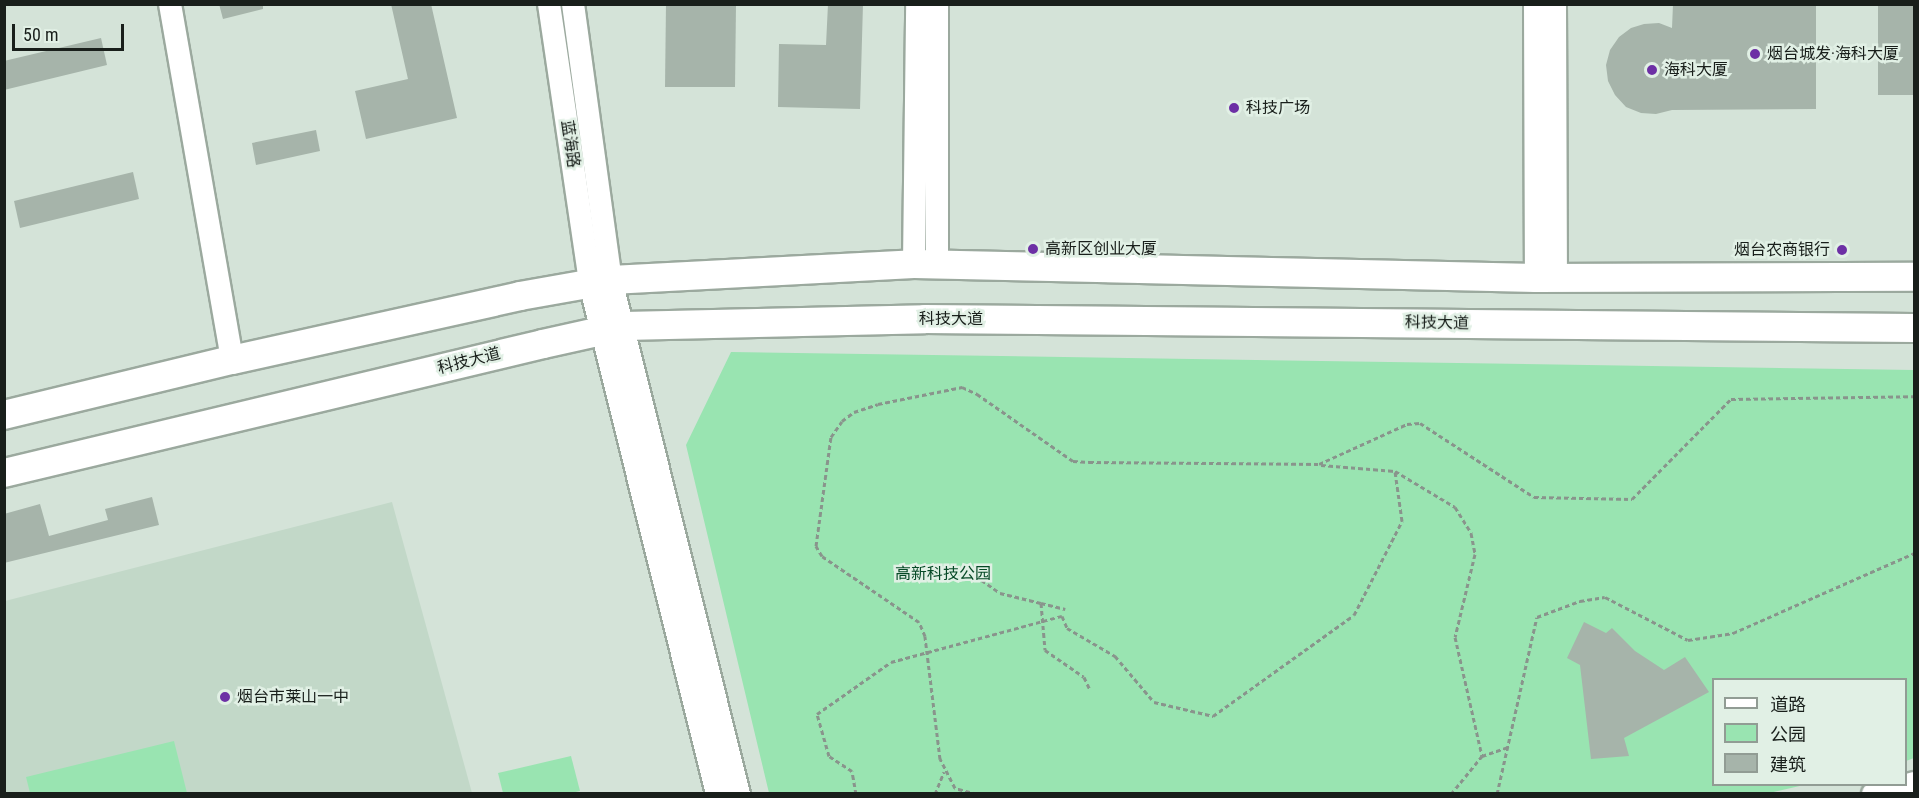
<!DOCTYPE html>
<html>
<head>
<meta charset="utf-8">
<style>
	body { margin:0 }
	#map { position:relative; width:1919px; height:798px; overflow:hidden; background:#d4e3d8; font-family:"Roboto Condensed","Noto Sans SC",sans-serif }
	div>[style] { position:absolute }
	.built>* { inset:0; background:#c2d8c8 }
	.green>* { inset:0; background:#99e4b1 }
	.building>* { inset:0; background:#a6b4aa }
	.path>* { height:3px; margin-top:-1.5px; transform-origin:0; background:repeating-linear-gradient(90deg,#89948c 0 4.5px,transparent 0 7.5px) }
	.roads { filter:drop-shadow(2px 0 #9ba99e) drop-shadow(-2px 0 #9ba99e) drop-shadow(0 2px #9ba99e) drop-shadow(0 -2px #9ba99e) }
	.minor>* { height:22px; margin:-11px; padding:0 11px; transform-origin:11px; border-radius:11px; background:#fff }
	.major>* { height:28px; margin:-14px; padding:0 14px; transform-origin:14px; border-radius:14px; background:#fff }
	.dots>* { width:16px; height:16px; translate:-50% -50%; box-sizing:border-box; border:3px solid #e1f0e5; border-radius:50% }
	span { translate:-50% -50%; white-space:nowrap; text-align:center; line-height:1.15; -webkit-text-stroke:5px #e1f0e5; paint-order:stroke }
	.poi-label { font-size:16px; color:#191f1b }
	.left { translate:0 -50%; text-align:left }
	.right { translate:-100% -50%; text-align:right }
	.street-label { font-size:16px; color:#191f1b }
	.park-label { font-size:16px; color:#064926 }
	.frame { position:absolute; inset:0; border:6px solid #191f1b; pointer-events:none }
	.legend { position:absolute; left:1712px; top:678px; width:195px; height:108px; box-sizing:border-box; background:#e1f0e5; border:2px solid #919c94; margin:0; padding:8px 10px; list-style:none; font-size:18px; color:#191f1b }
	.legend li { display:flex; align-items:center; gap:12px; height:30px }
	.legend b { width:30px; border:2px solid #919c94 }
	.scale { position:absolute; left:12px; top:24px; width:112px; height:27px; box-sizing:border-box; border:3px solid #191f1b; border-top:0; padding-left:8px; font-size:18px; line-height:21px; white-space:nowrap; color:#191f1b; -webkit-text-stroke:4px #e1f0e5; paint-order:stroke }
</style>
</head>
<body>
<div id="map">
	<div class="built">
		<div style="clip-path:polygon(392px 502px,472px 793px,5px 794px,5px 601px)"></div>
	</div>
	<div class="green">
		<div style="clip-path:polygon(731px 352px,1914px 370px,1914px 758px,1906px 761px,1906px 680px,1714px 680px,1714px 784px,1804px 785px,1765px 794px,769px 793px,686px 445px)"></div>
		<div style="clip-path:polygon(174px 741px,187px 793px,30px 793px,26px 777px)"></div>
		<div style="clip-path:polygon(571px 756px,580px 791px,567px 794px,503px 793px,498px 773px)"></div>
	</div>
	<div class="building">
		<div style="clip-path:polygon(219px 4px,263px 4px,263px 9px,223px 19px)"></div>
		<div style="clip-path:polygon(391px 4px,431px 4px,457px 118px,366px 139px,355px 91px,408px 79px)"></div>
		<div style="clip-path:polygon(666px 4px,736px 5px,735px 87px,665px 87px)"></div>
		<div style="clip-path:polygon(828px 4px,863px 4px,860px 109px,778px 107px,779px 44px,826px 45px)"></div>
		<div style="clip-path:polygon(1673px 4px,1816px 4px,1816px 109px,1672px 110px,1656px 114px,1641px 113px,1626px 107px,1615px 95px,1608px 81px,1606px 65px,1610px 50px,1619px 37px,1631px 28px,1644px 24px,1659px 23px,1672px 28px)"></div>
		<div style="clip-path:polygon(1878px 4px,1914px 4px,1914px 95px,1878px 95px)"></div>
		<div style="clip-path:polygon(101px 38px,107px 65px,4px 90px,4px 61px)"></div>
		<div style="clip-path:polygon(316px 130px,320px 151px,256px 165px,252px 143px)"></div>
		<div style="clip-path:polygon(133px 172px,139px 199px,20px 228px,14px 201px)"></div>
		<div style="clip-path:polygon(152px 497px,159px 525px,4px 563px,4px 514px,40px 504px,49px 536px,108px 520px,105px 509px)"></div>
		<div style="clip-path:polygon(1584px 622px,1606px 633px,1612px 628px,1635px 651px,1664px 670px,1685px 657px,1709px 692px,1624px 738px,1629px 756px,1591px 759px,1580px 665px,1567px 658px)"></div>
	</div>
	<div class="path">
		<div style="left:1321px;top:465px;width:74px;rotate:4.6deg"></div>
		<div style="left:1395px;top:471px;width:70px;rotate:31deg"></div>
		<div style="left:1455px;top:507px;width:31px;rotate:58deg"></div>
		<div style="left:1471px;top:533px;width:21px;rotate:79deg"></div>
		<div style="left:1475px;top:554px;width:85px;rotate:103.5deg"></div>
		<div style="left:1455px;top:637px;width:122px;rotate:77.2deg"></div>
		<div style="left:963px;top:567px;width:45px;rotate:35.1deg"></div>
		<div style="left:1000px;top:593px;width:42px;rotate:13.7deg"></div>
		<div style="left:1041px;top:603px;width:47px;rotate:85.1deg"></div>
		<div style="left:1045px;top:650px;width:47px;rotate:34.7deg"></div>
		<div style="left:1084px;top:677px;width:14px;rotate:65deg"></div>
		<div style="left:1041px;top:603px;width:25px;rotate:14deg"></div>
		<div style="left:856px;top:794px;width:23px;rotate:-100deg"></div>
		<div style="left:852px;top:771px;width:27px;rotate:-147deg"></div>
		<div style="left:829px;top:756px;width:44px;rotate:-105.9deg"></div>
		<div style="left:817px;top:714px;width:90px;rotate:-35.1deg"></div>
		<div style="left:891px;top:662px;width:177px;rotate:-15.1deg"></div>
		<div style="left:1062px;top:616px;width:13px;rotate:67deg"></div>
		<div style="left:1067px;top:628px;width:56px;rotate:30.3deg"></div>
		<div style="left:1115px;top:656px;width:60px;rotate:49.7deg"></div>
		<div style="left:1154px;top:702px;width:61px;rotate:13.3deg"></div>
		<div style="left:1213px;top:716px;width:173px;rotate:-35.6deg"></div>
		<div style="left:1354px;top:615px;width:106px;rotate:-62.9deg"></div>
		<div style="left:1402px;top:521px;width:50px;rotate:-98deg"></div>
		<div style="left:935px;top:794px;width:24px;rotate:-68deg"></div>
		<div style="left:977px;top:794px;width:23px;rotate:-165deg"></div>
		<div style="left:955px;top:788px;width:33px;rotate:-117deg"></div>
		<div style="left:940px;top:759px;width:124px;rotate:-97deg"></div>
		<div style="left:925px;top:636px;width:15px;rotate:-113deg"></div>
		<div style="left:919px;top:622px;width:117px;rotate:-145.8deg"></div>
		<div style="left:822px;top:556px;width:12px;rotate:-121deg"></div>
		<div style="left:816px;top:546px;width:110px;rotate:-82.2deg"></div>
		<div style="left:831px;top:437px;width:19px;rotate:-55deg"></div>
		<div style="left:842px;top:421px;width:15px;rotate:-37deg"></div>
		<div style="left:854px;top:412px;width:25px;rotate:-18deg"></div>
		<div style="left:878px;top:404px;width:86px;rotate:-11.4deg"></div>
		<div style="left:962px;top:387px;width:17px;rotate:25deg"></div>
		<div style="left:977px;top:394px;width:117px;rotate:34.9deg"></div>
		<div style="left:1073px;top:461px;width:16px;rotate:4deg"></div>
		<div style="left:1089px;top:462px;width:230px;rotate:0.5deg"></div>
		<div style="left:1319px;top:464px;width:97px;rotate:-24.4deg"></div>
		<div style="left:1407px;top:424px;width:13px;rotate:-4deg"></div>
		<div style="left:1420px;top:423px;width:136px;rotate:33deg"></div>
		<div style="left:1534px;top:497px;width:98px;rotate:1.2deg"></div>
		<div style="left:1632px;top:499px;width:141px;rotate:-45.3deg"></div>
		<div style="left:1731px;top:399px;width:183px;rotate:-0.9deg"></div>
		<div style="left:1451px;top:794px;width:49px;rotate:-50.8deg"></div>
		<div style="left:1482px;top:756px;width:28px;rotate:-19deg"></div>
		<div style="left:1497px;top:794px;width:181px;rotate:-77.3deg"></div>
		<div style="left:1537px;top:617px;width:46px;rotate:-20.4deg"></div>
		<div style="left:1580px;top:601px;width:25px;rotate:-9deg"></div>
		<div style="left:1605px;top:597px;width:93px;rotate:27.4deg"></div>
		<div style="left:1688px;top:640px;width:46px;rotate:-8.8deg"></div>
		<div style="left:1733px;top:633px;width:198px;rotate:-23.8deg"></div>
	</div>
	<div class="roads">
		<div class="minor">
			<div style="left:170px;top:4px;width:361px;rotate:80.1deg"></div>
			<div style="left:549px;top:4px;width:282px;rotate:81.6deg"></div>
			<div style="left:590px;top:283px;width:527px;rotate:76.04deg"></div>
			<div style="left:573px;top:4px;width:279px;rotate:82.2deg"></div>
			<div style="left:611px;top:280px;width:530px;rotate:76.02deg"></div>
			<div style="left:1535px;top:4px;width:274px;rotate:89.8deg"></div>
			<div style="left:1555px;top:4px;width:274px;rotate:89.8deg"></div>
			<div style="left:914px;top:264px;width:260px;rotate:-89.3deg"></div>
			<div style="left:937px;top:266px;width:262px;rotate:-90deg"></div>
			<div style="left:1873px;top:794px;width:42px;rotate:-15deg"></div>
		</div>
		<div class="major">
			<div style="left:4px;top:415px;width:235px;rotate:-13.6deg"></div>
			<div style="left:232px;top:360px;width:295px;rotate:-12.5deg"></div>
			<div style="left:520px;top:296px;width:92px;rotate:-10deg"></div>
			<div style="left:611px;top:280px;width:303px;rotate:-3deg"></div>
			<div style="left:914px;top:264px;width:622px;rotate:1.29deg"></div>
			<div style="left:1536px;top:278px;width:378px;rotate:-0.2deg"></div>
			<div style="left:4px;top:473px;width:554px;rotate:-13.46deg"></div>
			<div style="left:543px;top:344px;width:83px;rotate:-12.5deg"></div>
			<div style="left:624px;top:326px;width:301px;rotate:-1.3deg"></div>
			<div style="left:925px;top:319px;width:989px;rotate:0.52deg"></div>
		</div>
	</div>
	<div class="dots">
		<div style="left:1755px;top:54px;background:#6d30a5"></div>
		<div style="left:1652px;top:70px;background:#6d30a5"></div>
		<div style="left:1234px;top:108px;background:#6d30a5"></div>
		<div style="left:1033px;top:249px;background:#6d30a5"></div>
		<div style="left:1842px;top:250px;background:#6d30a5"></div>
		<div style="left:225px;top:697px;background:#6d30a5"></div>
	</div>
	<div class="poi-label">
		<span class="left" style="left:1767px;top:54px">烟台城发·海科大厦</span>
		<span class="left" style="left:1664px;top:70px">海科大厦</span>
		<span class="left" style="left:1246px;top:108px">科技广场</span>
		<span class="left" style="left:1045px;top:249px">高新区创业大厦</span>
		<span class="right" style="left:1830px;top:250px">烟台农商银行</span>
		<span class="left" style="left:237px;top:697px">烟台市莱山一中</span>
	</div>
	<div class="street-label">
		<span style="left:570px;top:144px;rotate:82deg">蓝海路</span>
		<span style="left:951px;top:319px">科技大道</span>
		<span style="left:1437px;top:323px;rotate:1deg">科技大道</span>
		<span style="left:469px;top:361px;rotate:-14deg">科技大道</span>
	</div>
	<div class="park-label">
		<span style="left:943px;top:574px">高新科技公园</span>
	</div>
	<div class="frame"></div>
	<ul class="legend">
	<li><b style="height:8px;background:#fff"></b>道路</li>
	<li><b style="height:16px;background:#99e4b1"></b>公园</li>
	<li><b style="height:16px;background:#a6b4aa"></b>建筑</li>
	</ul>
	<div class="scale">50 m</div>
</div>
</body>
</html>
